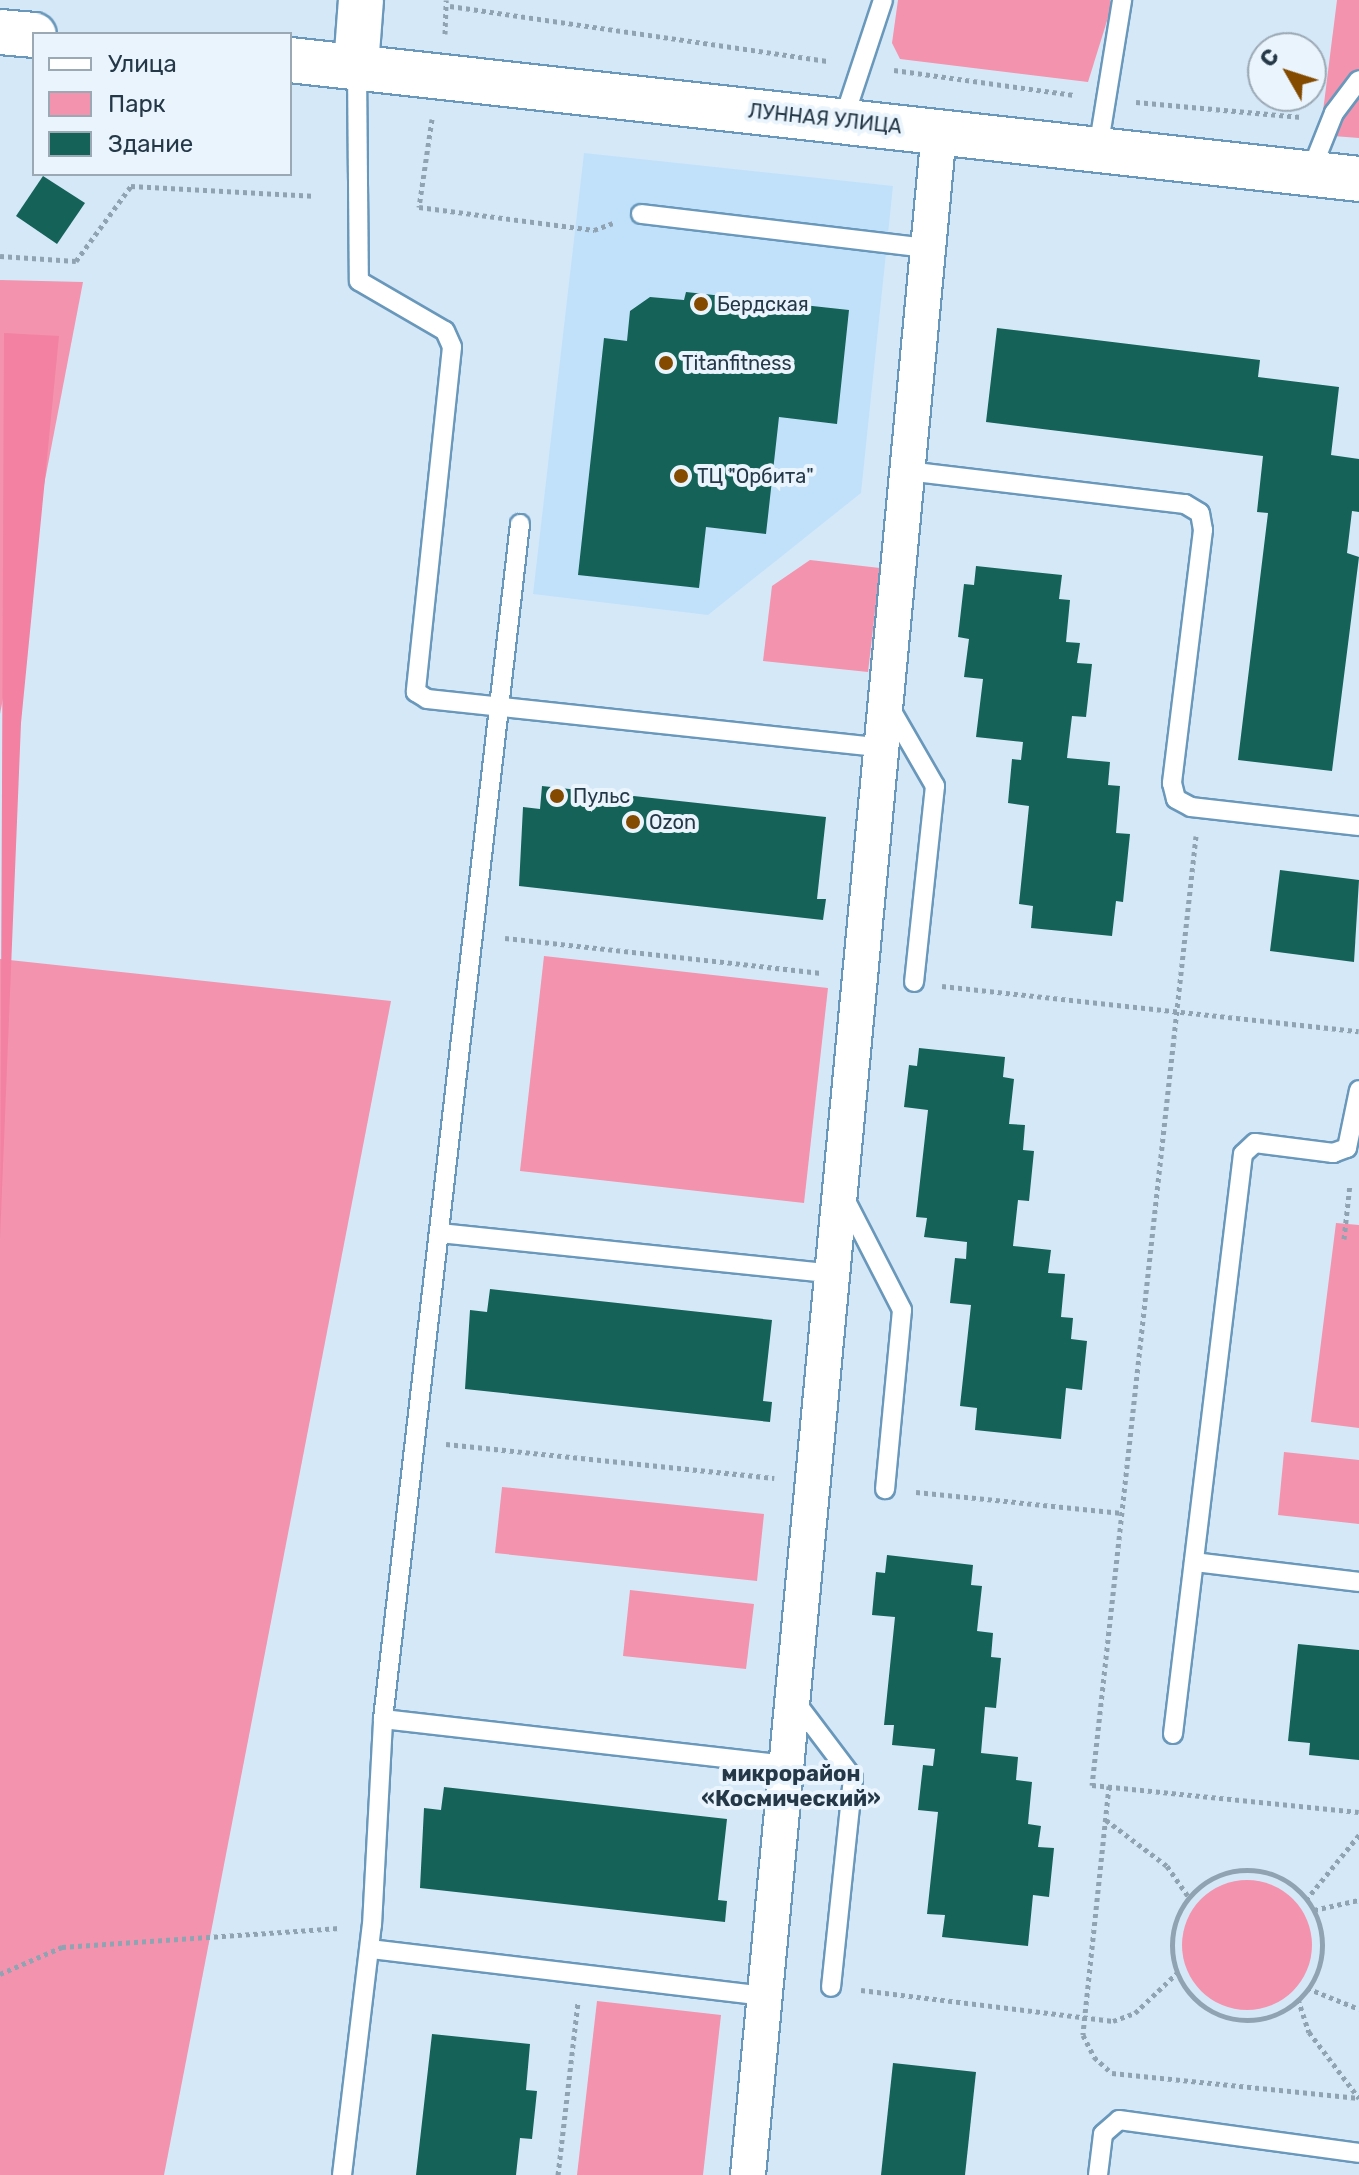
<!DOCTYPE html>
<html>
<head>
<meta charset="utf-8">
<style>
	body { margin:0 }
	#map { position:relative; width:1359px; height:2175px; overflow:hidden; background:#d5e8f8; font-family:Rubik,sans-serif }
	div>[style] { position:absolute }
	.built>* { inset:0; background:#c1e1fb }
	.green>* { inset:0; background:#f493ad }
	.round { border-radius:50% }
	.forest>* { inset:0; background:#f281a2 }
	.building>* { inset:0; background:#146258 }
	.path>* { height:5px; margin-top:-2.5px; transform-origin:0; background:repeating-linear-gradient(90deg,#90a3b2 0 4px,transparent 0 8px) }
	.path>.ring { margin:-2.5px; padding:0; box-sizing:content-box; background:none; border:5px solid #90a3b2; border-radius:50% }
	.roads { filter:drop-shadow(2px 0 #6998bb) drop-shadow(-2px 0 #6998bb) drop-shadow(0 2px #6998bb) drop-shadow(0 -2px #6998bb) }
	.service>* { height:18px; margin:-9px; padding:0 9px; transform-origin:9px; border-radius:9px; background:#fff }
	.minor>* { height:34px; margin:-17px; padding:0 17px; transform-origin:17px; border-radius:17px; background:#fff }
	.tertiary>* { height:44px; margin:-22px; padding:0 22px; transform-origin:22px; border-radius:22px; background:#fff }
	.dots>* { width:22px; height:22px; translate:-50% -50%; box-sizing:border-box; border:4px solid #eaf4fc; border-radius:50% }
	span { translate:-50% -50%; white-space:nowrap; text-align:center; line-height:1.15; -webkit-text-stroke:8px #eaf4fc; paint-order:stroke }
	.street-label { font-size:20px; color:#253847 }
	.poi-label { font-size:20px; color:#253847 }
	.left { translate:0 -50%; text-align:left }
	.neighbourhood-label { font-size:22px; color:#253847; font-weight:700 }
	.legend { position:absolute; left:32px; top:32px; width:260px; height:144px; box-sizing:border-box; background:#eaf4fc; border:2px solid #9ba9b4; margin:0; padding:10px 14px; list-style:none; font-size:24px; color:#253847 }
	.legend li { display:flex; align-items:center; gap:16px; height:40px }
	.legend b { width:40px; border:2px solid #9ba9b4 }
	.north { position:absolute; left:1247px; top:32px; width:80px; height:80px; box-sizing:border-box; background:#eaf4fc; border:2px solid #9ba9b4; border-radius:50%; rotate:309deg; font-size:22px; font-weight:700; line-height:32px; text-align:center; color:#253847 }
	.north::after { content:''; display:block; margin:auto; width:28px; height:36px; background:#844b00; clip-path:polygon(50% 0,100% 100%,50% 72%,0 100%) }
</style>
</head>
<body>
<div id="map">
	<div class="built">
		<div style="clip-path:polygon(584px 153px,893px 186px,861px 493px,708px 615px,533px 594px)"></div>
	</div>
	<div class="green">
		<div style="clip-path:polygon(898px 0,1110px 0,1111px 8px,1088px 82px,900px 59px,892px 43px)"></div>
		<div style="clip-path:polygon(1337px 0,1359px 0,1359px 138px,1320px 135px)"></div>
		<div style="clip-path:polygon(0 280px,83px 282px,0 714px)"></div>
		<div style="clip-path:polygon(810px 560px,880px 568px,868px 672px,763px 661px,772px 586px)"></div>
		<div style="clip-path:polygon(544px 956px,828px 988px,804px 1203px,520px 1171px)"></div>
		<div style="clip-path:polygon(0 959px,391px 1001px,164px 2175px,0 2175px)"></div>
		<div style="clip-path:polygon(1336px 1223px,1359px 1225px,1359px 1428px,1311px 1422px)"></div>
		<div style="clip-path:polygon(1284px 1452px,1359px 1460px,1359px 1524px,1278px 1515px)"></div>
		<div style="clip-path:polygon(502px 1487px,764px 1514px,757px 1581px,495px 1553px)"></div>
		<div style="clip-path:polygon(630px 1590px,754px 1604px,746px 1669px,623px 1656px)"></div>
		<div class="round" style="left:1182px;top:1880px;width:130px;height:130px"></div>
		<div style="clip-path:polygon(597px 2001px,721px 2015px,703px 2175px,577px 2175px)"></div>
	</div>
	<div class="forest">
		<div style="clip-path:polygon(4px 333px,59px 336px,21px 723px,0 1239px)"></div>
	</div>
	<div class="building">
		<div style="clip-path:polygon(43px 176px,85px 203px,57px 244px,16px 216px)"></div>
		<div style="clip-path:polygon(686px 292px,849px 310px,837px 424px,779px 417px,766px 534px,706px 527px,699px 588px,578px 575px,604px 338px,627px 341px,630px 311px,650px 297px,684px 300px)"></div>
		<div style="clip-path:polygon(997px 328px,1260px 360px,1258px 377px,1339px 387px,1331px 455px,1359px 459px,1359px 512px,1352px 511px,1347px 553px,1359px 557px,1332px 771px,1238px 760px,1268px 513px,1257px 512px,1263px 456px,986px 422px)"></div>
		<div style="clip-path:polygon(976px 566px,1062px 575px,1059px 599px,1070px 600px,1066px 642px,1080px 643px,1077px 663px,1092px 664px,1086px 717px,1072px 716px,1067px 758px,1110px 762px,1108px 785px,1120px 786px,1116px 833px,1130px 834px,1123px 902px,1116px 901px,1112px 936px,1031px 928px,1033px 906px,1019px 904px,1029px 806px,1008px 803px,1012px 759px,1021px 760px,1023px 742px,976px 737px,983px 679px,964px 677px,969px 639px,958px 637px,964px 584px,974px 585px)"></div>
		<div style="clip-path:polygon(542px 786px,826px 817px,817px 899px,826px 899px,823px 920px,519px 886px,523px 807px,540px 809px)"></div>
		<div style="clip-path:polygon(1280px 870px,1359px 880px,1354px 962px,1270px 951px)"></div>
		<div style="clip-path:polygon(919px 1048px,1005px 1057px,1003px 1077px,1014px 1079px,1009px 1124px,1025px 1125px,1023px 1150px,1034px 1151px,1029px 1201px,1018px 1200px,1013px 1246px,1051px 1250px,1048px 1273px,1065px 1274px,1061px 1317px,1073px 1318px,1071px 1339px,1087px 1341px,1082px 1390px,1066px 1388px,1061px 1439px,975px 1430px,977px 1408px,960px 1406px,971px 1305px,950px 1303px,955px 1258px,966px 1259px,967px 1242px,924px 1237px,927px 1218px,916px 1217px,928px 1110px,904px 1107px,909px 1065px,917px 1066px)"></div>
		<div style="clip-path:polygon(490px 1289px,772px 1320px,763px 1401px,772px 1402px,770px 1422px,465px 1389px,470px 1310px,487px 1312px)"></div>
		<div style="clip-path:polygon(887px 1555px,973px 1565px,971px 1585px,982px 1586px,977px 1631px,993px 1633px,991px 1657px,1001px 1658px,996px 1708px,985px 1707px,981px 1753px,1018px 1757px,1016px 1780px,1032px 1782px,1028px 1824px,1041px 1826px,1038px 1847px,1054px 1848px,1049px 1897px,1033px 1895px,1028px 1946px,942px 1937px,945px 1915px,927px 1914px,938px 1812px,918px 1810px,923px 1765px,933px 1766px,935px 1749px,892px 1745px,894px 1725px,884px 1725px,895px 1617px,872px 1615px,876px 1572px,885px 1573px)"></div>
		<div style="clip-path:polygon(1298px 1644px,1359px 1650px,1359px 1760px,1309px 1755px,1310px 1743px,1288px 1741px)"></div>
		<div style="clip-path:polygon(444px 1787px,727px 1819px,718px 1900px,727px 1901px,725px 1922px,420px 1888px,424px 1808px,441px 1810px)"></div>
		<div style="clip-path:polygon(432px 2034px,530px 2044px,526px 2090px,537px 2091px,532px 2139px,520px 2138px,516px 2175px,416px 2175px)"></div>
		<div style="clip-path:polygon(893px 2063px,976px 2072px,965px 2175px,881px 2175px)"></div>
	</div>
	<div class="path">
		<div style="left:450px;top:6px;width:383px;rotate:8.3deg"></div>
		<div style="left:445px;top:34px;width:34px;rotate:-88deg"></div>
		<div style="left:894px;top:70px;width:182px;rotate:7.9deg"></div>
		<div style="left:1136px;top:102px;width:166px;rotate:5.2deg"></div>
		<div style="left:432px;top:119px;width:89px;rotate:98.4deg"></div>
		<div style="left:419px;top:207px;width:177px;rotate:7.5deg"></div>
		<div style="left:594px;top:230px;width:20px;rotate:-20deg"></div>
		<div style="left:0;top:256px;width:76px;rotate:3.8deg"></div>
		<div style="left:76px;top:261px;width:93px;rotate:-53.7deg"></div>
		<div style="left:131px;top:186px;width:182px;rotate:3.1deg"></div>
		<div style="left:1196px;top:836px;width:955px;rotate:96.25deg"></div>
		<div style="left:1092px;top:1785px;width:268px;rotate:5.8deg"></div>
		<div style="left:505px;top:938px;width:318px;rotate:6.3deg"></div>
		<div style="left:942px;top:986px;width:419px;rotate:6.2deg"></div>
		<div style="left:1344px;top:1239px;width:55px;rotate:-83.8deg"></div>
		<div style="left:446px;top:1444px;width:330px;rotate:5.9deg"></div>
		<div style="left:916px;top:1492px;width:207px;rotate:5.8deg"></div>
		<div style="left:1109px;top:1786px;width:250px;rotate:96deg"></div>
		<div style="left:1083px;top:2035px;width:25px;rotate:63deg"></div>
		<div style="left:1094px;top:2057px;width:24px;rotate:42deg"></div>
		<div style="left:1112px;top:2073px;width:248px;rotate:5.8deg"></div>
		<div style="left:1106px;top:1820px;width:76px;rotate:37deg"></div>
		<div style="left:1167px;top:1866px;width:38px;rotate:55deg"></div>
		<div class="ring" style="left:1172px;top:1870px;width:145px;height:145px"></div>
		<div style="left:1306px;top:1900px;width:84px;rotate:-50.8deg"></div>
		<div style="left:1314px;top:1910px;width:46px;rotate:-12.5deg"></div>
		<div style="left:0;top:1974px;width:68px;rotate:-23.5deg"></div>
		<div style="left:62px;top:1947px;width:278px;rotate:-3.9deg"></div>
		<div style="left:1307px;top:1988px;width:56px;rotate:22deg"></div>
		<div style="left:861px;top:1990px;width:254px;rotate:7deg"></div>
		<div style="left:1113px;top:2021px;width:23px;rotate:-20deg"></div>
		<div style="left:1135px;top:2013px;width:58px;rotate:-43.6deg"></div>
		<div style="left:1298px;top:1999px;width:35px;rotate:72deg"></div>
		<div style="left:1309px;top:2032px;width:83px;rotate:52.9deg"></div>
		<div style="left:558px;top:2175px;width:173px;rotate:-83.4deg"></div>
	</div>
	<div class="roads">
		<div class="service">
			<div style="left:357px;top:68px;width:213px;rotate:89.5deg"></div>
			<div style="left:359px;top:281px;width:99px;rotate:30.2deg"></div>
			<div style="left:445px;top:331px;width:17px;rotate:66deg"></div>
			<div style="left:452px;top:347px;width:347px;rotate:96deg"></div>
			<div style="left:416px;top:692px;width:13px;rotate:32deg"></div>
			<div style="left:427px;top:699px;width:458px;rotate:6.1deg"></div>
			<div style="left:843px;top:121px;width:127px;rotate:-71.7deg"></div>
			<div style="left:1098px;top:149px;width:151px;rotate:-80.8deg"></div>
			<div style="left:1310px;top:173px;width:65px;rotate:-68.2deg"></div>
			<div style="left:1334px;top:113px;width:41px;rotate:-52.9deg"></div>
			<div style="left:641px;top:214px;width:289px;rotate:6.8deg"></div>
			<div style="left:907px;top:471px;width:280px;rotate:6.8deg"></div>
			<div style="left:1185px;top:504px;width:17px;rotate:31deg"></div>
			<div style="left:1200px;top:513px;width:17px;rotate:80deg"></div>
			<div style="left:1203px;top:530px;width:255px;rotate:97deg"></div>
			<div style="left:1172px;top:783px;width:16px;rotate:76deg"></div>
			<div style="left:1176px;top:799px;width:17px;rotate:28deg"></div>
			<div style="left:1191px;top:807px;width:169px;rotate:6.5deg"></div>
			<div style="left:890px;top:708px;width:90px;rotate:60deg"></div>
			<div style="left:935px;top:786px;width:197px;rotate:96.1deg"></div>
			<div style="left:844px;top:1197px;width:127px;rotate:62.8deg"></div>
			<div style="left:902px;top:1310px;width:180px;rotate:95.4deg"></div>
			<div style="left:439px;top:1233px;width:396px;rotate:5.9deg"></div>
			<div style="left:1194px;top:1562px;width:166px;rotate:6.9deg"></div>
			<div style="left:794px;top:1700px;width:98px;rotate:52.9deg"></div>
			<div style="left:853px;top:1778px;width:210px;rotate:96deg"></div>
			<div style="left:383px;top:1719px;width:408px;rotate:6.5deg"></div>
			<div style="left:1173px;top:1734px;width:584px;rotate:-83.12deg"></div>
			<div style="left:1243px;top:1154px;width:16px;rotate:-43deg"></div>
			<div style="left:1255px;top:1143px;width:79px;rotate:7.3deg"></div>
			<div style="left:1333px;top:1153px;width:15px;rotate:-20deg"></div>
			<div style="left:1347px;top:1148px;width:59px;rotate:-78.3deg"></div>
			<div style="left:370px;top:1949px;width:399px;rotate:6.8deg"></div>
			<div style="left:342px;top:2175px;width:252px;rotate:-83.2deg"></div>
			<div style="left:372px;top:1925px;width:206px;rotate:-86.9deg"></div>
			<div style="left:383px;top:1719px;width:1203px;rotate:-83.46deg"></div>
			<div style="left:1098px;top:2175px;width:41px;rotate:-83deg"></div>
			<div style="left:1103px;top:2134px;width:21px;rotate:-41deg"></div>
			<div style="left:1119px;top:2120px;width:242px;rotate:7.8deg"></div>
		</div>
		<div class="minor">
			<div style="left:748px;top:2175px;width:2053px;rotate:-84.66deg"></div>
		</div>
		<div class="tertiary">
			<div style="left:0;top:32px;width:34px;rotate:5deg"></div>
			<div style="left:290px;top:60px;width:1076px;rotate:6.35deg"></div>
			<div style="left:356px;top:66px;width:66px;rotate:-85.7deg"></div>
		</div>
	</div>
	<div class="dots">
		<div style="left:701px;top:304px;background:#844b00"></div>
		<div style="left:666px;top:363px;background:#844b00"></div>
		<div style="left:681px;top:476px;background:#844b00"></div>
		<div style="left:557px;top:796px;background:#844b00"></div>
		<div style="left:633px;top:822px;background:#844b00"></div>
	</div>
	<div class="street-label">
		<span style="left:825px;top:119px;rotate:6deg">ЛУННАЯ УЛИЦА</span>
	</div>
	<div class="poi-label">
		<span class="left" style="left:717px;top:304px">Бердская</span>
		<span class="left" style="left:682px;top:363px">Titanfitness</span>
		<span class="left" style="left:697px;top:476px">ТЦ "Орбита"</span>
		<span class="left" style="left:573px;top:796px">Пульс</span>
		<span class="left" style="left:649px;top:822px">Ozon</span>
	</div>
	<div class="neighbourhood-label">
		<span style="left:791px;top:1786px">микрорайон<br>«Космический»</span>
	</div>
	<ul class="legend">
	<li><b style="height:10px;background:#fff"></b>Улица</li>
	<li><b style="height:22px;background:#f493ad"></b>Парк</li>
	<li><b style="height:22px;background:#146258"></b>Здание</li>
	</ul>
	<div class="north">С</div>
</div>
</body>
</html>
